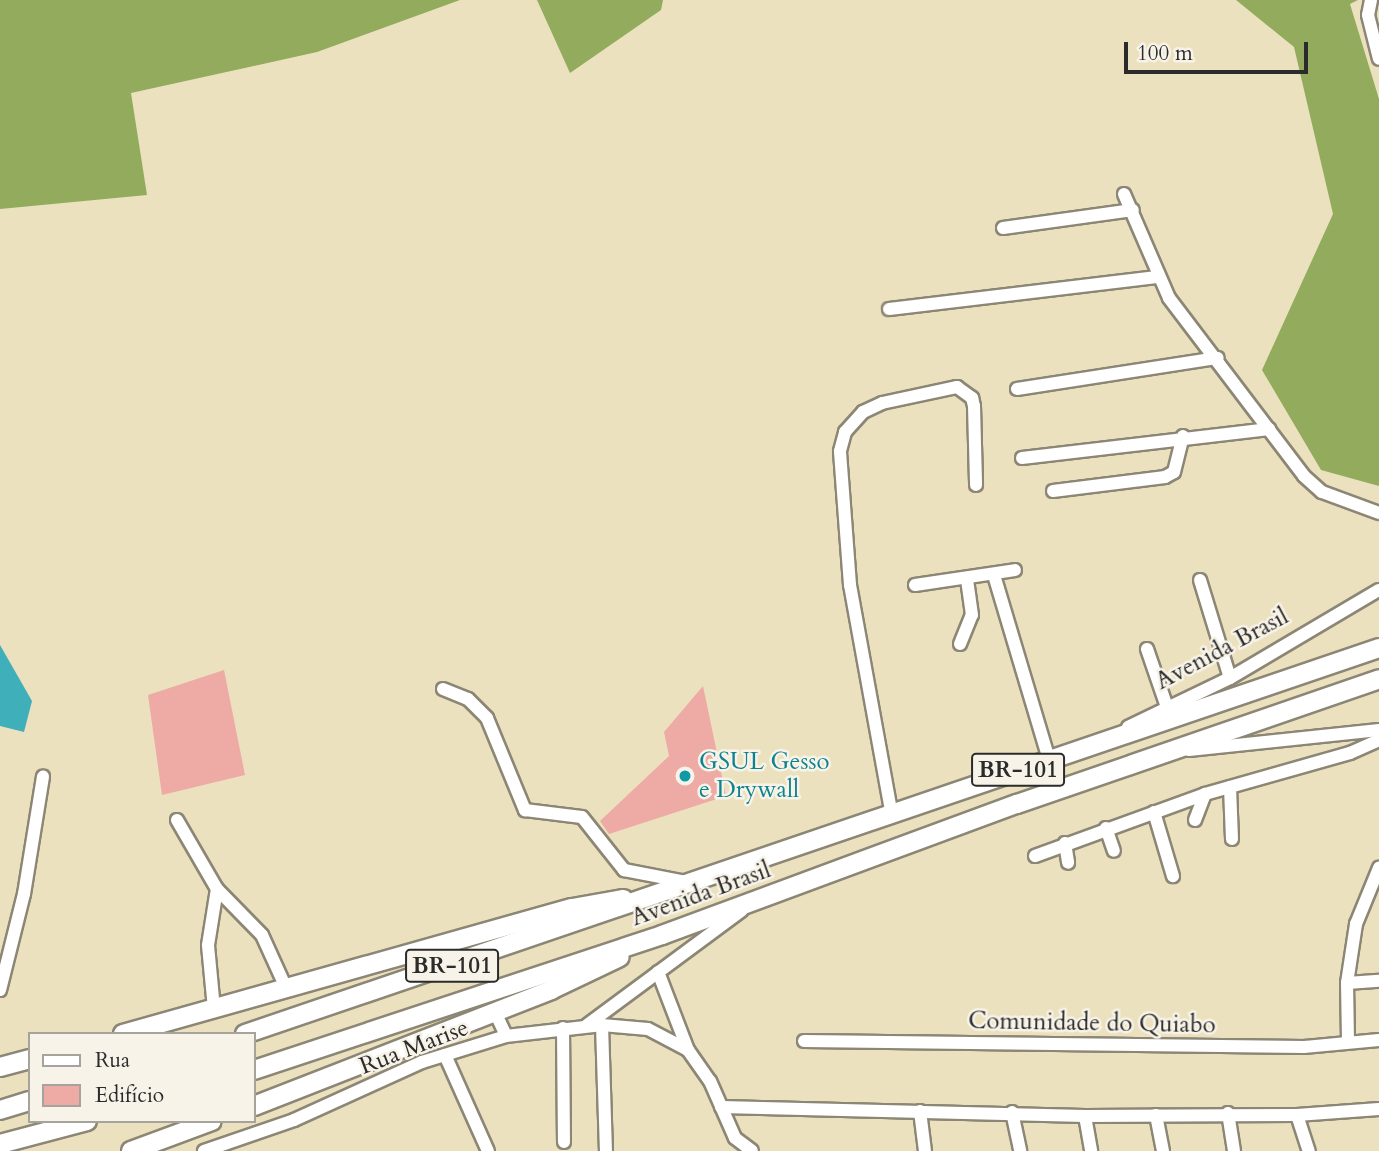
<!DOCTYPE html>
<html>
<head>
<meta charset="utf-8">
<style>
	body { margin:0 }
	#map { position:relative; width:1379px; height:1151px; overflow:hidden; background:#ece1bf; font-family:Cardo,serif }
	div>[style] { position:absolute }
	.forest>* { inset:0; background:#92ab5d }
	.water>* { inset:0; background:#3fafb9 }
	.building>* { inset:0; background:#eeaaa5 }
	.roads { filter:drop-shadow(2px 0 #8c8675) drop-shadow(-2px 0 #8c8675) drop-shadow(0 2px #8c8675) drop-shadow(0 -2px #8c8675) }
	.minor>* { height:12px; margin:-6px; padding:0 6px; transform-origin:6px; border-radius:6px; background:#fff }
	.highway>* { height:18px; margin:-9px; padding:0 9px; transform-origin:9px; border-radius:9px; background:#fff }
	.dots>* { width:19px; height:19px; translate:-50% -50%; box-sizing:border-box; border:4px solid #f7f3e8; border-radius:50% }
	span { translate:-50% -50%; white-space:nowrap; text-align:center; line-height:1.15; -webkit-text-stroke:5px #f7f3e8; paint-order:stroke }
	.shield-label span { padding:2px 5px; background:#f7f3e8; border:2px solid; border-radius:5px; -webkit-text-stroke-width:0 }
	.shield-label { font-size:23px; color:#2b2b2b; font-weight:700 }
	.street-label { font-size:24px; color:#2b2b2b }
	.culture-label { font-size:24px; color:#0d838f }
	.left { translate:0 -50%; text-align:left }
	.legend { position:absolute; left:28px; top:1032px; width:228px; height:91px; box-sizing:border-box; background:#f7f3e8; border:2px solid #a5a39c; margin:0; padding:9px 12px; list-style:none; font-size:21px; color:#2b2b2b }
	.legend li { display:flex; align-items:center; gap:14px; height:35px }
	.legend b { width:35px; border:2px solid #a5a39c }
	.scale { position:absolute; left:1124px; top:42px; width:184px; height:32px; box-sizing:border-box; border:4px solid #2b2b2b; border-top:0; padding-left:9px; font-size:21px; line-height:24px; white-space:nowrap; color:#2b2b2b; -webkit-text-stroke:5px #f7f3e8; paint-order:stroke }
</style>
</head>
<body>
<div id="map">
	<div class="forest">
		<div style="clip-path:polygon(0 0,460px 0,317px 52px,131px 93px,147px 195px,0 209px)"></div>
		<div style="clip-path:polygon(537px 0,663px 0,661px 10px,570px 73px)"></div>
		<div style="clip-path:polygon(1236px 0,1358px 0,1350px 4px,1379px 99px,1379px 486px,1321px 470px,1262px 370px,1333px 214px,1294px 47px)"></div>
	</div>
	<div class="water">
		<div style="clip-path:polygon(0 645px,32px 701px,24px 732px,0 726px)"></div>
	</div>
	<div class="building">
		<div style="clip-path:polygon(224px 670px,245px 775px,162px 795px,148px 695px)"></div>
		<div style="clip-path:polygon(703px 686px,726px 796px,609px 834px,600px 821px,669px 756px,664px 732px)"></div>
	</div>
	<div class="roads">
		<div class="minor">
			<div style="left:1371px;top:0;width:15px;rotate:101deg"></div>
			<div style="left:1368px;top:15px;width:45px;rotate:76deg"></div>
			<div style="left:1124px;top:194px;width:113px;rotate:66.6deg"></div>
			<div style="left:1169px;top:298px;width:223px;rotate:52.8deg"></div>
			<div style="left:1304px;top:476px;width:24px;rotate:42deg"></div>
			<div style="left:1322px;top:492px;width:61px;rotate:20.2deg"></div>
			<div style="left:1003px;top:228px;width:131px;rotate:-7.9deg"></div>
			<div style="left:889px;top:309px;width:270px;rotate:-6.8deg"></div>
			<div style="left:1017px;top:389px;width:203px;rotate:-8.8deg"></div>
			<div style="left:1022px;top:458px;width:249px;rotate:-6.7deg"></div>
			<div style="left:1053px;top:491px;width:113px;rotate:-7.1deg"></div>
			<div style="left:1165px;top:477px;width:10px;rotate:-29deg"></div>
			<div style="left:1174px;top:472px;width:37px;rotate:-76deg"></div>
			<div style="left:994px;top:575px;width:193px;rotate:73.4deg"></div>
			<div style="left:1200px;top:580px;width:102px;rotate:73deg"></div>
			<div style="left:915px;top:585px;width:101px;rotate:-8.5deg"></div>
			<div style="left:960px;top:644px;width:31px;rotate:-68deg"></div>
			<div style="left:972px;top:615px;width:36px;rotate:-98deg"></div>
			<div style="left:1147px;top:649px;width:61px;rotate:71deg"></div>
			<div style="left:443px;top:689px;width:27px;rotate:22deg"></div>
			<div style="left:468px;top:699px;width:27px;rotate:45deg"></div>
			<div style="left:487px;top:718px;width:100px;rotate:67.6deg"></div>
			<div style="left:525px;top:810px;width:57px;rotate:7deg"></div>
			<div style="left:582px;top:817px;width:68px;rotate:51.6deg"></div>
			<div style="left:624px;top:870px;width:68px;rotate:11deg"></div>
			<div style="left:1128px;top:727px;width:113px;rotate:-25.7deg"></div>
			<div style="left:1230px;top:678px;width:173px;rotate:-30.6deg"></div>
			<div style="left:1189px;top:750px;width:191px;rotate:-6deg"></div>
			<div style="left:1230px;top:787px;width:52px;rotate:87.8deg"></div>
			<div style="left:1154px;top:812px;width:67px;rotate:73.5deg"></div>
			<div style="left:892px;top:816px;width:235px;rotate:-100.3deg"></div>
			<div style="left:850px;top:585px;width:134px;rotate:-94.3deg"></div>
			<div style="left:840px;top:451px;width:20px;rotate:-75deg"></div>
			<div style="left:845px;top:432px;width:27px;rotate:-48deg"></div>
			<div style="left:863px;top:412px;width:21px;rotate:-25deg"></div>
			<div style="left:882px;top:403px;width:77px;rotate:-12deg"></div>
			<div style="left:957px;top:387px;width:19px;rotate:36deg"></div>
			<div style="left:972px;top:398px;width:8px;rotate:76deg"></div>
			<div style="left:974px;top:406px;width:79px;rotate:88.5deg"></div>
			<div style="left:177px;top:820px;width:80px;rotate:59.9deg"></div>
			<div style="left:217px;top:889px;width:64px;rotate:45.6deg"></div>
			<div style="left:262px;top:935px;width:60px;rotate:65.6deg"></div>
			<div style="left:1195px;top:820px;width:28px;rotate:-69deg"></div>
			<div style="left:1106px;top:828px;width:24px;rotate:71deg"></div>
			<div style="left:1065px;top:843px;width:20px;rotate:81deg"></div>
			<div style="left:1035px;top:856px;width:181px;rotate:-20deg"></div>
			<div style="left:1205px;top:794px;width:151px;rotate:-15.8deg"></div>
			<div style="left:1350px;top:753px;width:32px;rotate:-24deg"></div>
			<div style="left:658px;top:972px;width:84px;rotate:69deg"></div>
			<div style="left:1347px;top:983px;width:60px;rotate:-81.3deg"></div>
			<div style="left:1356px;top:924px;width:61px;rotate:-67.7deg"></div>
			<div style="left:0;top:990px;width:99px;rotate:-76deg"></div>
			<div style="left:24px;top:894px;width:119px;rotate:-80.8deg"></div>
			<div style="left:214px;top:1009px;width:64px;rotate:-95.4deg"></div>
			<div style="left:208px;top:945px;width:57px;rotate:-80.9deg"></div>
			<div style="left:495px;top:1012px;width:26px;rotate:65deg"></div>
			<div style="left:587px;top:1025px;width:192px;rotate:-36.5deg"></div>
			<div style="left:602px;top:1025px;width:126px;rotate:88.2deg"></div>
			<div style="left:563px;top:1028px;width:114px;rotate:89.5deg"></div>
			<div style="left:1348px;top:1040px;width:57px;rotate:-91deg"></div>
			<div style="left:1347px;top:983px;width:32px;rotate:-4deg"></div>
			<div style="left:804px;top:1041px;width:500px;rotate:0.69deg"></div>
			<div style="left:1304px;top:1047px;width:75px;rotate:-5.3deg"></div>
			<div style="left:445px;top:1055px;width:105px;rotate:65.9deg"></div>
			<div style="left:721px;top:1107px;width:364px;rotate:1.4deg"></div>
			<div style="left:1085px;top:1116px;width:212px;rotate:-0.3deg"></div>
			<div style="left:1297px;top:1115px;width:38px;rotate:72deg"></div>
			<div style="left:920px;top:1111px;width:40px;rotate:82.9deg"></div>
			<div style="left:1012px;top:1112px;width:40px;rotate:78deg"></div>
			<div style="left:1228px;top:1113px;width:38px;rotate:81deg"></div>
			<div style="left:1156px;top:1115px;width:37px;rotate:79deg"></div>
			<div style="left:1297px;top:1115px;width:82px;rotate:-4.2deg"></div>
			<div style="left:1085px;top:1116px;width:36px;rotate:80deg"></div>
			<div style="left:204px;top:1151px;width:95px;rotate:-19deg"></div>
			<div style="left:294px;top:1120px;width:141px;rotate:-24.4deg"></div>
			<div style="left:422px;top:1062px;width:88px;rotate:-17.2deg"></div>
			<div style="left:506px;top:1036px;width:97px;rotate:-6.5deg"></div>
			<div style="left:602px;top:1025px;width:46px;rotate:5deg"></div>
			<div style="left:648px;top:1029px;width:45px;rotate:27.7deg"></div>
			<div style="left:688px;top:1050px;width:38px;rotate:55deg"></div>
			<div style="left:710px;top:1081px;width:62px;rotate:66.3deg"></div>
			<div style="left:735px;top:1138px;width:21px;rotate:37deg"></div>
		</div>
		<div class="highway">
			<div style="left:123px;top:1034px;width:466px;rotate:-15.7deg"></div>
			<div style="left:572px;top:908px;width:52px;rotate:-10deg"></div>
			<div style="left:245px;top:1034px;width:1198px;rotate:-18.8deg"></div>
			<div style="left:0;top:1067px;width:31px;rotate:-15deg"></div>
			<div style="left:254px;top:1070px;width:430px;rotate:-18.3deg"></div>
			<div style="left:662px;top:935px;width:378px;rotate:-20.3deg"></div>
			<div style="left:1017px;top:804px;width:383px;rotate:-19deg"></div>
			<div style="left:254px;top:1106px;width:319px;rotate:-21.3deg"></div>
			<div style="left:551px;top:990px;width:76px;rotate:-25.6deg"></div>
			<div style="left:0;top:1110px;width:31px;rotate:-17deg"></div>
			<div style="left:0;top:1144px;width:90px;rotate:-14.8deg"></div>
			<div style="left:131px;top:1151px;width:86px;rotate:-20.3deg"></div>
		</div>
	</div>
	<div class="dots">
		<div style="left:685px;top:776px;background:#0f9aa8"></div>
	</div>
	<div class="shield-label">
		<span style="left:1018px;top:770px">BR-101</span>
		<span style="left:452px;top:966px">BR-101</span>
	</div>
	<div class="street-label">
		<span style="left:1222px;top:649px;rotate:-28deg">Avenida Brasil</span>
		<span style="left:701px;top:894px;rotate:-20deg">Avenida Brasil</span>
		<span style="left:1092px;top:1023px;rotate:1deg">Comunidade do Quiabo</span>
		<span style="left:414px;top:1047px;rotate:-21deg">Rua Marise</span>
	</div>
	<div class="culture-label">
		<span class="left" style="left:699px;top:776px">GSUL Gesso<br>e Drywall</span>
	</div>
	<ul class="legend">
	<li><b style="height:9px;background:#fff"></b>Rua</li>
	<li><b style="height:19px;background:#eeaaa5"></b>Edifício</li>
	</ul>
	<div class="scale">100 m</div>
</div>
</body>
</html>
